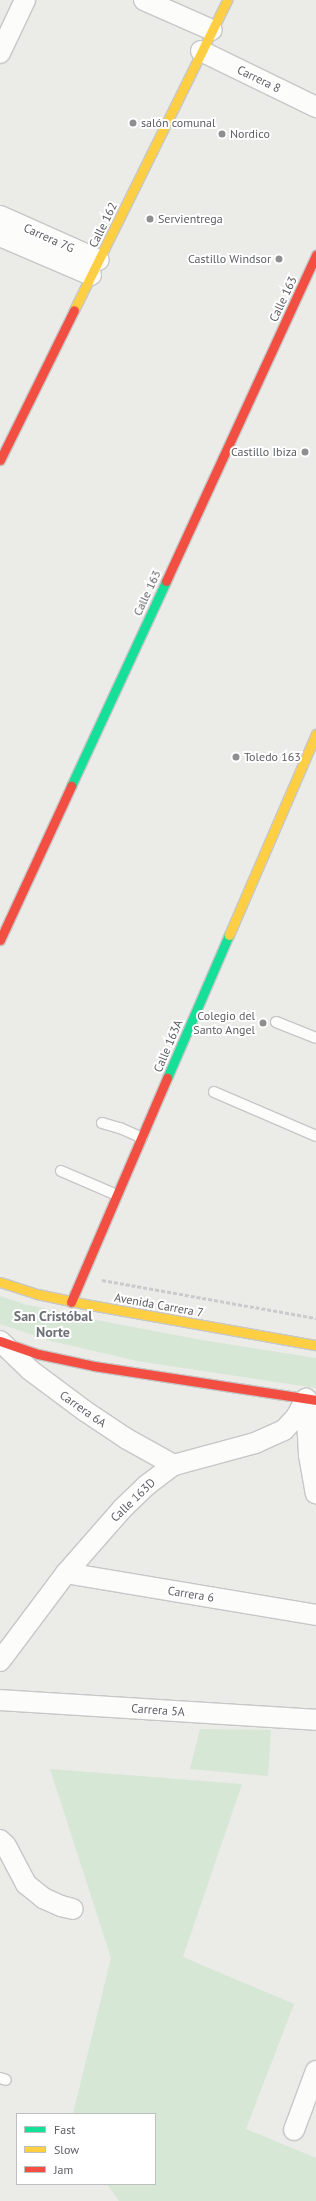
<!DOCTYPE html>
<html>
<head>
<meta charset="utf-8">
<style>
	body { margin:0 }
	#map { position:relative; width:316px; height:2201px; overflow:hidden; background:#ebebe7; font-family:"PT Sans",sans-serif }
	div>[style] { position:absolute }
	.green>* { inset:0; background:#d6e7d6 }
	.path>* { height:2.5px; margin-top:-1.25px; transform-origin:0; background:repeating-linear-gradient(90deg,#c9cccb 0 4px,transparent 0 6px) }
	.roads { filter:drop-shadow(1px 0 #c7c7c7) drop-shadow(-1px 0 #c7c7c7) drop-shadow(0 1px #c7c7c7) drop-shadow(0 -1px #c7c7c7) }
	.lane>* { height:10px; margin:-5px; padding:0 5px; transform-origin:5px; border-radius:5px; background:#fcfcfb }
	.street>* { height:20px; margin:-10px; padding:0 10px; transform-origin:10px; border-radius:10px; background:#fcfcfb }
	.fast>* { height:9px; margin:-4.5px; padding:0 4.5px; transform-origin:4.5px; border-radius:4.5px; background:#16e098 }
	.slow>* { height:9px; margin:-4.5px; padding:0 4.5px; transform-origin:4.5px; border-radius:4.5px; background:#ffcf43 }
	.jam>* { height:9px; margin:-4.5px; padding:0 4.5px; transform-origin:4.5px; border-radius:4.5px; background:#f24e42 }
	.dots>* { width:11px; height:11px; translate:-50% -50%; box-sizing:border-box; border:2px solid #fff; border-radius:50% }
	span { translate:-50% -50%; white-space:nowrap; text-align:center; line-height:1.15; -webkit-text-stroke:4px #fff; paint-order:stroke }
	.street-label { font-size:12px; color:#5d5e64 }
	.poi-label { font-size:12px; color:#5d5e64 }
	.left { translate:0 -50%; text-align:left }
	.right { translate:-100% -50%; text-align:right }
	.quarter-label { font-size:14px; color:#6e7076; font-weight:700 }
	.legend { position:absolute; left:16px; top:2113px; width:140px; height:72px; box-sizing:border-box; background:#fff; border:1px solid #bebfc1; margin:0; padding:5px 7px; list-style:none; font-size:12px; color:#5d5e64 }
	.legend li { display:flex; align-items:center; gap:8px; height:20px }
	.legend b { width:20px; border:1px solid #bebfc1 }
</style>
</head>
<body>
<div id="map">
	<div class="green">
		<div style="clip-path:polygon(0 1296px,24px 1304px,96px 1320px,201px 1340px,316px 1358px,316px 1388px,137px 1361px,51px 1341px,0 1324px)"></div>
		<div style="clip-path:polygon(200px 1729px,271px 1730px,268px 1776px,190px 1769px)"></div>
		<div style="clip-path:polygon(50px 1769px,242px 1784px,183px 1957px,294px 2004px,246px 2129px,316px 2158px,316px 2201px,119px 2201px,107px 2184px,155px 2184px,155px 2114px,73px 2114px,111px 1958px)"></div>
	</div>
	<div class="path">
		<div style="left:102px;top:1280px;width:217px;rotate:10.1deg"></div>
	</div>
	<div class="roads">
		<div class="lane">
			<div style="left:276px;top:1022px;width:43px;rotate:21.8deg"></div>
			<div style="left:214px;top:1092px;width:111px;rotate:23.3deg"></div>
			<div style="left:102px;top:1123px;width:19px;rotate:16deg"></div>
			<div style="left:120px;top:1128px;width:24px;rotate:24deg"></div>
			<div style="left:61px;top:1171px;width:61px;rotate:23.2deg"></div>
			<div style="left:0;top:2078px;width:6px;rotate:18deg"></div>
		</div>
		<div class="street">
			<div style="left:144px;top:0;width:74px;rotate:23.8deg"></div>
			<div style="left:201px;top:51px;width:128px;rotate:26deg"></div>
			<div style="left:0;top:53px;width:59px;rotate:-64.7deg"></div>
			<div style="left:0;top:216px;width:108px;rotate:24deg"></div>
			<div style="left:0;top:236px;width:99px;rotate:23.2deg"></div>
			<div style="left:0;top:1341px;width:42px;rotate:44deg"></div>
			<div style="left:30px;top:1370px;width:69px;rotate:36.7deg"></div>
			<div style="left:85px;top:1411px;width:50px;rotate:33.7deg"></div>
			<div style="left:127px;top:1439px;width:54px;rotate:29deg"></div>
			<div style="left:306px;top:1401px;width:54px;rotate:86.8deg"></div>
			<div style="left:309px;top:1455px;width:39px;rotate:80deg"></div>
			<div style="left:66px;top:1573px;width:254px;rotate:9.5deg"></div>
			<div style="left:0;top:1661px;width:110px;rotate:-53.1deg"></div>
			<div style="left:66px;top:1573px;width:85px;rotate:-48.8deg"></div>
			<div style="left:122px;top:1509px;width:35px;rotate:-44deg"></div>
			<div style="left:147px;top:1485px;width:34px;rotate:-37deg"></div>
			<div style="left:174px;top:1465px;width:84px;rotate:-15.2deg"></div>
			<div style="left:255px;top:1443px;width:32px;rotate:-24deg"></div>
			<div style="left:284px;top:1430px;width:18px;rotate:-47deg"></div>
			<div style="left:296px;top:1417px;width:21px;rotate:-61deg"></div>
			<div style="left:0;top:1700px;width:317px;rotate:3.6deg"></div>
			<div style="left:0;top:1840px;width:8px;rotate:45deg"></div>
			<div style="left:6px;top:1846px;width:43px;rotate:62.2deg"></div>
			<div style="left:26px;top:1884px;width:22px;rotate:39deg"></div>
			<div style="left:43px;top:1898px;width:20px;rotate:24deg"></div>
			<div style="left:61px;top:1906px;width:12px;rotate:14deg"></div>
			<div style="left:294px;top:2130px;width:63px;rotate:-69.6deg"></div>
		</div>
		<div class="fast">
			<div style="left:71px;top:786px;width:226px;rotate:-65.1deg"></div>
			<div style="left:167px;top:1078px;width:156px;rotate:-66.6deg"></div>
		</div>
		<div class="slow">
			<div style="left:74px;top:310px;width:346px;rotate:-63.7deg"></div>
			<div style="left:229px;top:935px;width:219px;rotate:-66.6deg"></div>
			<div style="left:0;top:1282px;width:39px;rotate:18deg"></div>
			<div style="left:37px;top:1294px;width:49px;rotate:11.8deg"></div>
			<div style="left:85px;top:1304px;width:235px;rotate:10.1deg"></div>
		</div>
		<div class="jam">
			<div style="left:0;top:460px;width:167px;rotate:-63.7deg"></div>
			<div style="left:166px;top:581px;width:359px;rotate:-65.3deg"></div>
			<div style="left:0;top:940px;width:170px;rotate:-65.2deg"></div>
			<div style="left:71px;top:1302px;width:244px;rotate:-66.8deg"></div>
			<div style="left:0;top:1341px;width:40px;rotate:18.9deg"></div>
			<div style="left:38px;top:1354px;width:57px;rotate:12.1deg"></div>
			<div style="left:94px;top:1366px;width:225px;rotate:8.7deg"></div>
		</div>
	</div>
	<div class="dots">
		<div style="left:133px;top:123px;background:#8f8f92"></div>
		<div style="left:222px;top:134px;background:#8f8f92"></div>
		<div style="left:150px;top:219px;background:#8f8f92"></div>
		<div style="left:279px;top:259px;background:#8f8f92"></div>
		<div style="left:305px;top:452px;background:#8f8f92"></div>
		<div style="left:236px;top:757px;background:#8f8f92"></div>
		<div style="left:263px;top:1023px;background:#8f8f92"></div>
	</div>
	<div class="street-label">
		<span style="left:259px;top:79px;rotate:26deg">Carrera 8</span>
		<span style="left:103px;top:225px;rotate:-64deg">Calle 162</span>
		<span style="left:49px;top:238px;rotate:24deg">Carrera 7G</span>
		<span style="left:283px;top:299px;rotate:-65deg">Calle 163</span>
		<span style="left:147px;top:593px;rotate:-65deg">Calle 163</span>
		<span style="left:168px;top:1046px;rotate:-67deg">Calle 163A</span>
		<span style="left:159px;top:1305px;rotate:10deg">Avenida Carrera 7</span>
		<span style="left:83px;top:1409px;rotate:35deg">Carrera 6A</span>
		<span style="left:133px;top:1500px;rotate:-44deg">Calle 163D</span>
		<span style="left:191px;top:1594px;rotate:9deg">Carrera 6</span>
		<span style="left:158px;top:1710px;rotate:4deg">Carrera 5A</span>
	</div>
	<div class="poi-label">
		<span class="left" style="left:141px;top:123px">salón comunal</span>
		<span class="left" style="left:230px;top:134px">Nordico</span>
		<span class="left" style="left:158px;top:219px">Servientrega</span>
		<span class="right" style="left:271px;top:259px">Castillo Windsor</span>
		<span class="right" style="left:297px;top:452px">Castillo Ibiza</span>
		<span class="left" style="left:244px;top:757px">Toledo 163</span>
		<span class="right" style="left:255px;top:1023px">Colegio del<br>Santo Angel</span>
	</div>
	<div class="quarter-label">
		<span style="left:53px;top:1324px">San Cristóbal<br>Norte</span>
	</div>
	<ul class="legend">
	<li><b style="height:5px;background:#16e098"></b>Fast</li>
	<li><b style="height:5px;background:#ffcf43"></b>Slow</li>
	<li><b style="height:5px;background:#f24e42"></b>Jam</li>
	</ul>
</div>
</body>
</html>
